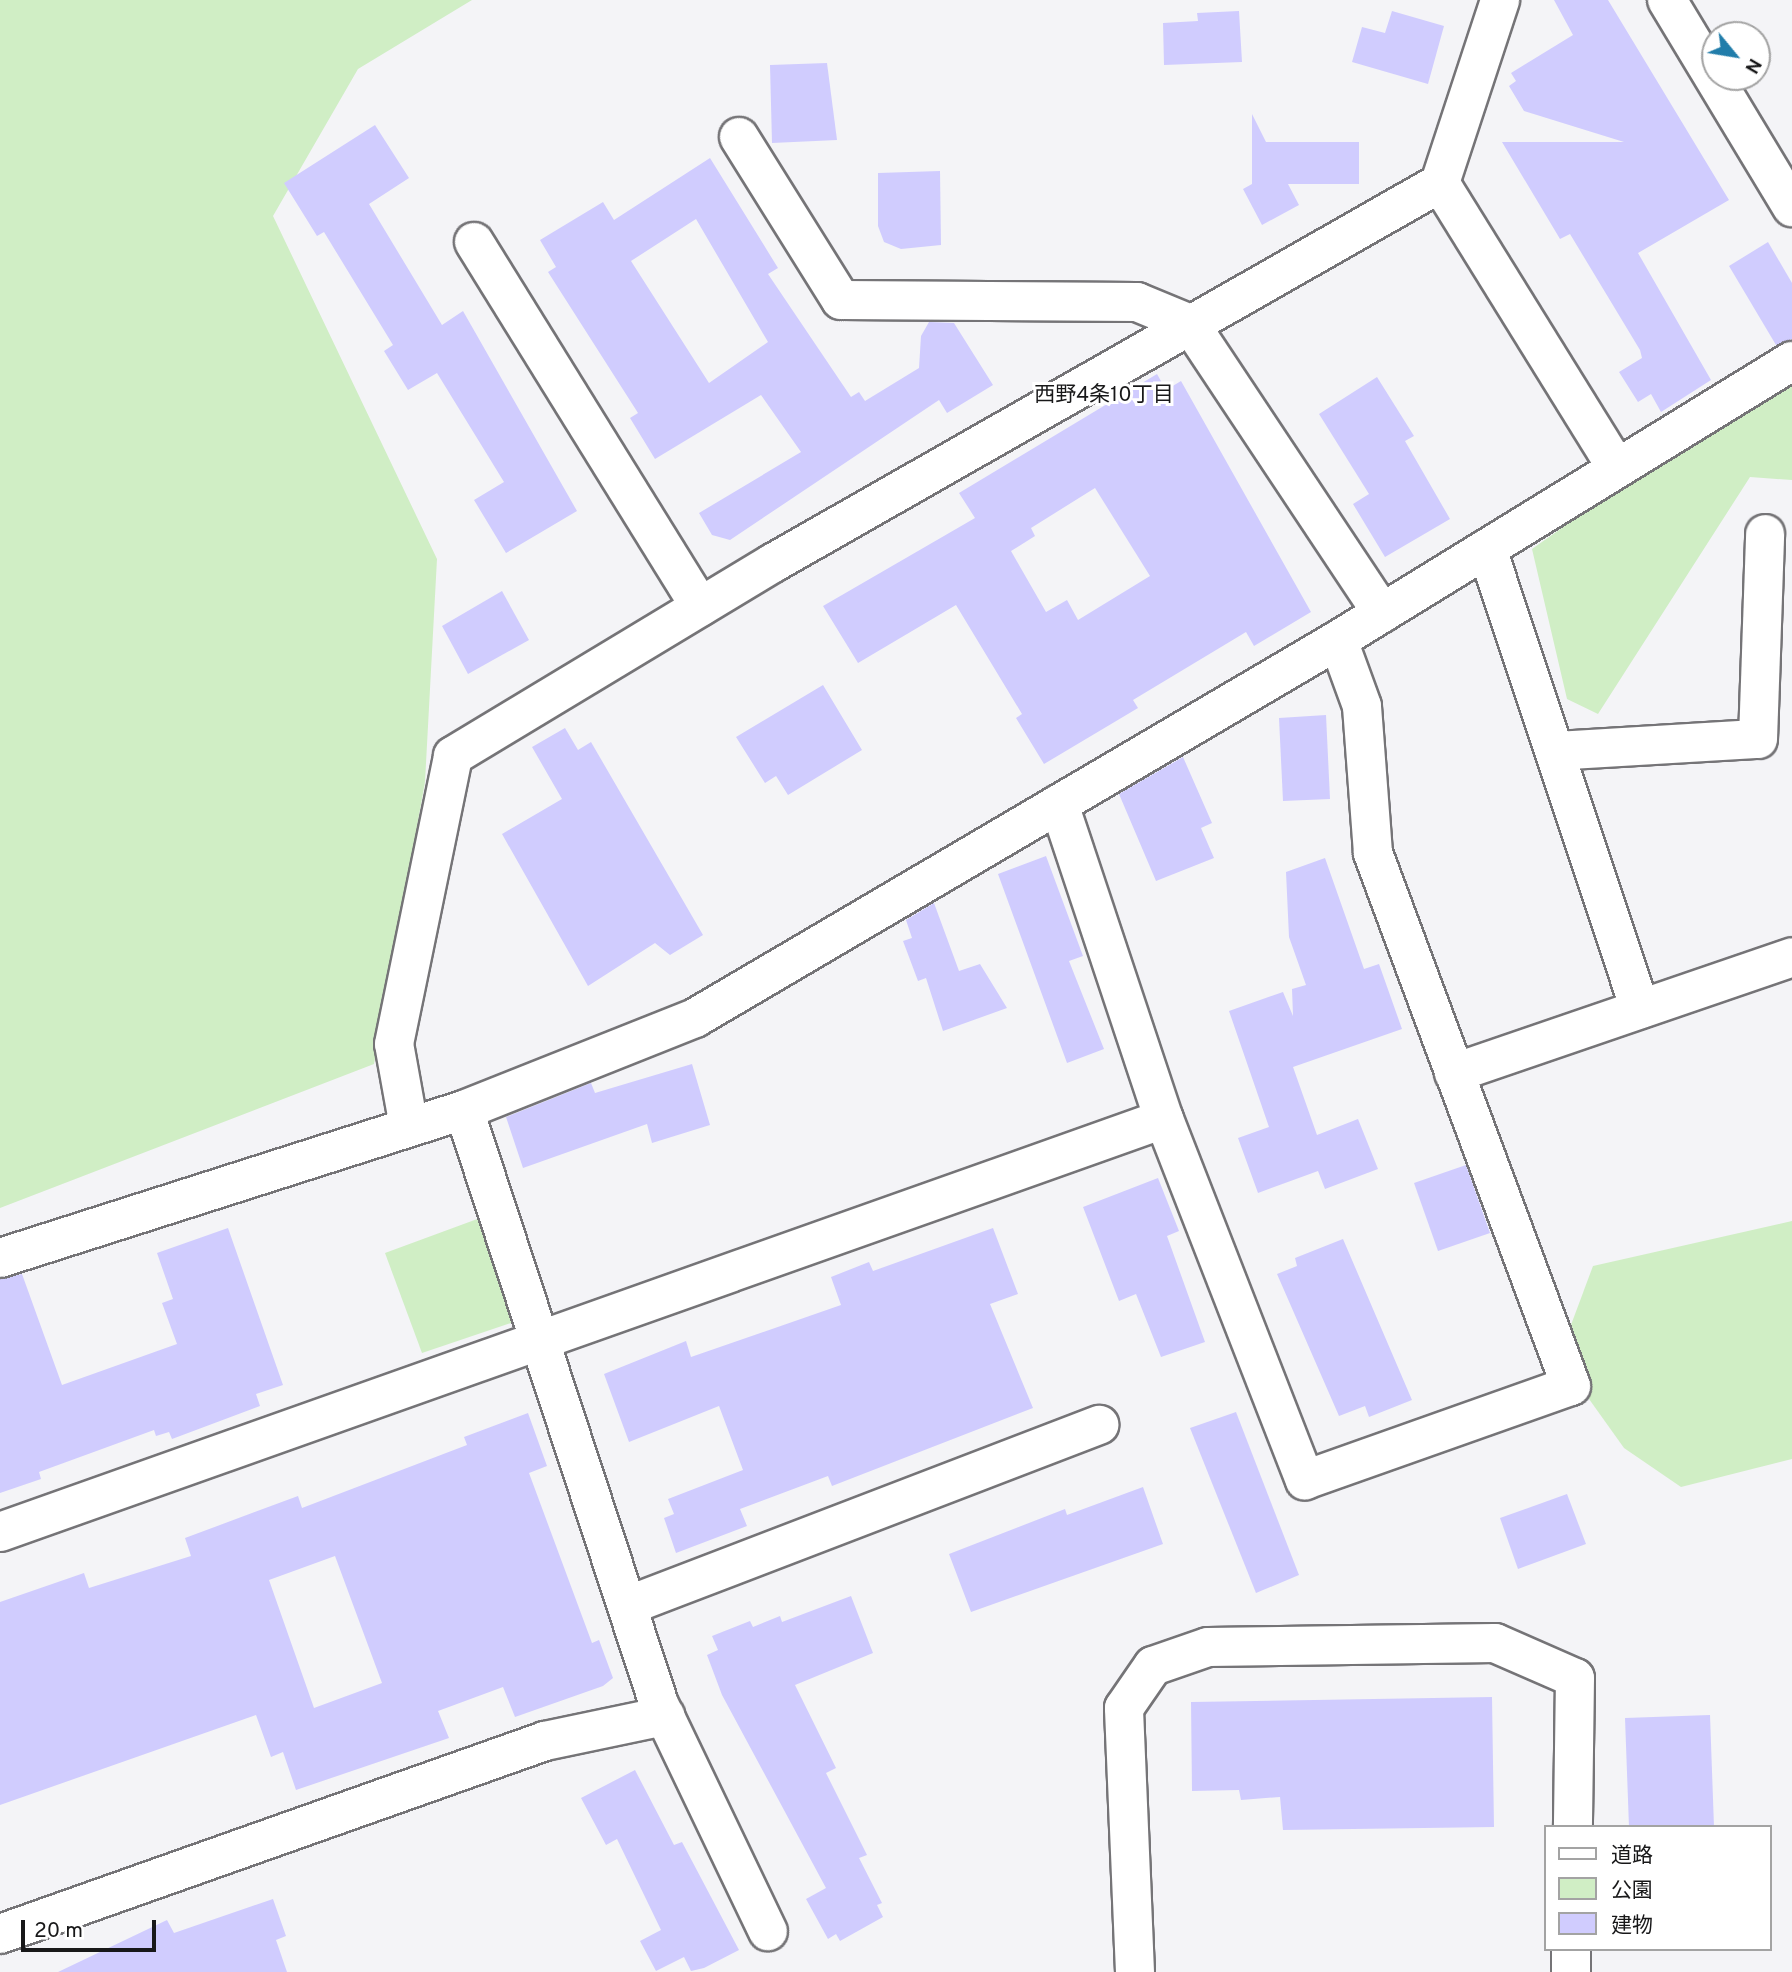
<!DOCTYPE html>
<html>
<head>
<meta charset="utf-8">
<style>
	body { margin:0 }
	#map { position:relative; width:1792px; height:1972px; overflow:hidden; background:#f4f4f7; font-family:Overpass,"Noto Sans JP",sans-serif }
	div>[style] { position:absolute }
	.green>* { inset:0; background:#d0eec5 }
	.building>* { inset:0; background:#d0ccfe }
	.roads { filter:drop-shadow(2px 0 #757477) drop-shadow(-2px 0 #757477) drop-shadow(0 2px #757477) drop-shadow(0 -2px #757477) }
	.minor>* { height:38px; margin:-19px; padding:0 19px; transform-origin:19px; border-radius:19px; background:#fff }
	span { translate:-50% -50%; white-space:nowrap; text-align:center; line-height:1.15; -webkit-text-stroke:6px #fff; paint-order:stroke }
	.neighbourhood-label { font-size:21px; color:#181819 }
	.legend { position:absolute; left:1544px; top:1825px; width:228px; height:126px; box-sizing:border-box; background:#fff; border:2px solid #a3a3a3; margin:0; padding:9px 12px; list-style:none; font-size:21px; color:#181819 }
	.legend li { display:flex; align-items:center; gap:14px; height:35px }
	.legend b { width:35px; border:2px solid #a3a3a3 }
	.north { position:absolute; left:1701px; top:21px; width:70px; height:70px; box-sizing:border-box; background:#fff; border:2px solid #a3a3a3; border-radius:50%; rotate:120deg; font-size:19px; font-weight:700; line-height:28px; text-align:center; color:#181819 }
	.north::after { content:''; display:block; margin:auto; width:24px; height:32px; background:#217daa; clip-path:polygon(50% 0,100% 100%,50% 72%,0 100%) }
	.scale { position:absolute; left:21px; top:1920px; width:135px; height:32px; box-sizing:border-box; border:4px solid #181819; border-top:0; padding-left:9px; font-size:21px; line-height:24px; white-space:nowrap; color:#181819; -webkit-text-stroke:5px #fff; paint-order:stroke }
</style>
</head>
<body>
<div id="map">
	<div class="green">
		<div style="clip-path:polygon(0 0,472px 0,358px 69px,273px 216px,437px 559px,425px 782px,374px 1064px,0 1208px)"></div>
		<div style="clip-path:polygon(1792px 386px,1792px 480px,1750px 477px,1598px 714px,1567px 699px,1532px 549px,1633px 478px)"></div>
		<div style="clip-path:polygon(480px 1218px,514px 1322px,422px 1353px,385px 1253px)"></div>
		<div style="clip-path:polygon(1792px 1221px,1792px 1459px,1681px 1487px,1624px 1448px,1559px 1357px,1593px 1266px)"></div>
	</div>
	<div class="building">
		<div style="clip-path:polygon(1554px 0,1608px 0,1729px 200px,1638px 253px,1711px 380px,1661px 412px,1651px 394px,1638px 402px,1619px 372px,1642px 358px,1640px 350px,1570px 234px,1560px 239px,1502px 142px,1624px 142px,1524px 111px,1509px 86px,1516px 81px,1511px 73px,1573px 35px)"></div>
		<div style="clip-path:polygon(1239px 11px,1242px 62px,1164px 65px,1163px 23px,1198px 21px,1197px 13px)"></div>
		<div style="clip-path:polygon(1392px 11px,1444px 26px,1428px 84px,1352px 62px,1362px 27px,1385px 33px)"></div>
		<div style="clip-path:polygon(827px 63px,837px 140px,772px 143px,770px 65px)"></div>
		<div style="clip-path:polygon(1252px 114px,1266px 142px,1359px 142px,1359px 184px,1288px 184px,1299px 205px,1262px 225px,1243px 189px,1252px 184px)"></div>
		<div style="clip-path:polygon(375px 125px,409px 178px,369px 204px,442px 325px,463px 311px,577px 511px,506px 553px,474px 500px,504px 482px,437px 373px,408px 390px,384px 351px,393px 345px,324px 232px,317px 236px,284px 183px)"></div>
		<div style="clip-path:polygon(evenodd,710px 158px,778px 268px,768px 274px,851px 397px,859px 392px,865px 401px,919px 368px,921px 336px,929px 322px,954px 323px,993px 385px,947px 413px,939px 400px,730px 540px,712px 535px,699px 513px,801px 452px,761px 395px,655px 459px,630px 418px,638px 413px,548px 272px,556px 267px,540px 240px,603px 202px,614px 220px,710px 158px,696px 219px,768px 342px,709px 383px,631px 261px,696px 219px)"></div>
		<div style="clip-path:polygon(940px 171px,941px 245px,901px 249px,884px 242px,878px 226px,878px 173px)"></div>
		<div style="clip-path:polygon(1768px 242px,1792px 283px,1792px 339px,1776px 345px,1729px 266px)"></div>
		<div style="clip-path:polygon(evenodd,1157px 374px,1166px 390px,1181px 381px,1311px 612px,1254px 646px,1246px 632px,1133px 700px,1138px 708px,1044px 764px,1016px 718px,1022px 714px,956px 605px,858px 663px,823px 606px,975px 518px,959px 493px,1157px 374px,1095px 488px,1150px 576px,1078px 620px,1067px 600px,1046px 612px,1011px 551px,1035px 536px,1031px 528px,1095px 488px)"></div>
		<div style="clip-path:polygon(1377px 377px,1414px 436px,1405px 441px,1450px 519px,1385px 557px,1353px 504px,1369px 494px,1319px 414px)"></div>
		<div style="clip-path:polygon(502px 591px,529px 640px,468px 674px,442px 626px)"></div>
		<div style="clip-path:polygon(823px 685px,862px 750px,788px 795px,776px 776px,765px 783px,736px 737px)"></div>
		<div style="clip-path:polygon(1326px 715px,1330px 799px,1283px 801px,1279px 718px)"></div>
		<div style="clip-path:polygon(565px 728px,578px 750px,591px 742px,703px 935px,670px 955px,655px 943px,588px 986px,502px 834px,562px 799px,532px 747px)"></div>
		<div style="clip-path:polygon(1183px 757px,1212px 823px,1201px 828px,1214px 858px,1156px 881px,1119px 794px)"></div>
		<div style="clip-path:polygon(1046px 856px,1083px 956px,1069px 961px,1104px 1049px,1067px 1063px,998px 874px)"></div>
		<div style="clip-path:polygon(1325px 858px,1364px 969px,1379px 964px,1402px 1029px,1293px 1067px,1317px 1135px,1358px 1119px,1378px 1169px,1325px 1189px,1318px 1171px,1258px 1193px,1238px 1138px,1269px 1127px,1229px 1011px,1283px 992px,1293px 1016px,1292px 989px,1306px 985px,1289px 937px,1286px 872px)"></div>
		<div style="clip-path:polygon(934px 903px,959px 971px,980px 964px,1007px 1008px,943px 1031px,926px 978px,918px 981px,903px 941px,912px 938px,906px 920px)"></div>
		<div style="clip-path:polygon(692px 1064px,710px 1125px,652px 1143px,647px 1124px,523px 1168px,506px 1117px,591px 1083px,595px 1093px)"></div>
		<div style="clip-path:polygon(1466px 1165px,1490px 1233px,1438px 1251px,1414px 1183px)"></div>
		<div style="clip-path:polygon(1158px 1178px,1179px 1231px,1167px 1236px,1205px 1342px,1161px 1357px,1136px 1294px,1119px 1301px,1083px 1207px)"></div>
		<div style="clip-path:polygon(228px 1228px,283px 1385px,256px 1394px,260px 1406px,172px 1439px,169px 1432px,156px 1436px,154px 1430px,39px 1472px,41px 1479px,0 1493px,0 1279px,22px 1274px,62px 1385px,177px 1344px,162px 1303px,173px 1299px,157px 1253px)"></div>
		<div style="clip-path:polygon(993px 1228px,1018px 1294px,990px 1304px,1033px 1408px,832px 1486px,828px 1476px,740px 1509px,747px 1526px,676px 1553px,664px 1518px,674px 1514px,668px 1499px,743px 1470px,719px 1406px,629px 1442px,604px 1374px,686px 1341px,691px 1357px,841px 1305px,831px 1277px,869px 1262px,873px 1271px)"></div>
		<div style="clip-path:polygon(1343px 1239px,1412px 1400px,1369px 1417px,1365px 1406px,1339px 1416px,1277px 1274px,1297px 1266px,1295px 1258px)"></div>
		<div style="clip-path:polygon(1236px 1412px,1299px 1575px,1256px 1593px,1190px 1428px)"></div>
		<div style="clip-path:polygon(evenodd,528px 1413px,547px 1466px,529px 1473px,592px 1643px,599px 1640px,613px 1678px,603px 1686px,515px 1717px,503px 1687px,438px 1711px,449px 1738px,296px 1790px,283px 1752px,271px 1757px,256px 1715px,0 1805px,0 1602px,84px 1573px,89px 1588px,191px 1556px,185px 1538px,298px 1496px,302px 1508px,467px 1445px,464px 1437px,528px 1413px,335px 1556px,382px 1683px,314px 1708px,269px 1580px,335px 1556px)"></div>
		<div style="clip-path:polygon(1143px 1487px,1163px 1544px,971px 1612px,949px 1554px,1065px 1509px,1067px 1515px)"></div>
		<div style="clip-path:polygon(1567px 1494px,1586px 1544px,1518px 1569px,1500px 1518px)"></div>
		<div style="clip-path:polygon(851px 1596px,873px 1653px,795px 1685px,836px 1768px,826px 1773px,867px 1855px,859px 1858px,882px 1903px,877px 1905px,883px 1917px,840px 1941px,836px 1934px,828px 1939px,806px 1899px,826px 1888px,722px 1695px,707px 1655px,718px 1650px,712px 1636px,750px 1621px,753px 1627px,780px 1616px,782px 1622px)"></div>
		<div style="clip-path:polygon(1492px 1697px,1494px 1827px,1283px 1830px,1280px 1797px,1241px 1800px,1239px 1790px,1192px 1791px,1191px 1702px)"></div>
		<div style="clip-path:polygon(1710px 1715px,1714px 1827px,1629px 1827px,1625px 1718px)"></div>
		<div style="clip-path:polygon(635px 1770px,674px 1845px,682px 1842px,739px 1950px,704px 1968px,691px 1971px,684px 1957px,656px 1971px,640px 1941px,661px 1930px,617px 1839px,606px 1845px,581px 1798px)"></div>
		<div style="clip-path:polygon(273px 1899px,286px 1936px,276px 1940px,287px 1972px,58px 1972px,167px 1920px,174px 1933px)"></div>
	</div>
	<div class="roads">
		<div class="minor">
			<div style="left:1667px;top:0;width:242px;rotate:58.9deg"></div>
			<div style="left:739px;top:137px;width:192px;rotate:58deg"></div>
			<div style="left:841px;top:300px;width:296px;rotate:0.4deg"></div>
			<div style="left:1137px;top:302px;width:57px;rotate:22.5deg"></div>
			<div style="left:1190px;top:324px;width:347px;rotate:56.4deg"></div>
			<div style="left:1440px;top:183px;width:335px;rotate:58.2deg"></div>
			<div style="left:474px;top:242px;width:429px;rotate:58.2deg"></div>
			<div style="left:1487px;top:549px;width:485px;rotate:71.6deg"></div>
			<div style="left:1555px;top:751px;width:203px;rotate:-3.4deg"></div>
			<div style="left:1758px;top:739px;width:205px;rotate:-88deg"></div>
			<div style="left:1059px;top:804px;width:332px;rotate:71.6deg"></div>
			<div style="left:1164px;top:1119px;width:388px;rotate:68.7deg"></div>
			<div style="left:1305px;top:1480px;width:282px;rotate:-19.5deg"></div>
			<div style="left:1571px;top:1386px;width:569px;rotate:-110.38deg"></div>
			<div style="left:1373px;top:853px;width:147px;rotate:-94.3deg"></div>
			<div style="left:1362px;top:706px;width:70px;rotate:-110deg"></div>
			<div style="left:1454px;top:1073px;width:357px;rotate:-18.9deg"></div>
			<div style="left:464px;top:1110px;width:625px;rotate:71.83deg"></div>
			<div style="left:659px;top:1704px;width:252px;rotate:64.4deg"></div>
			<div style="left:409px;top:1127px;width:84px;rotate:-100.2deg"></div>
			<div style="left:394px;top:1044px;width:294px;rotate:-78.4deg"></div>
			<div style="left:453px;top:756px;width:374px;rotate:-31.1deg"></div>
			<div style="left:773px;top:563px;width:768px;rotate:-29.67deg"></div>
			<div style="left:1440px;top:183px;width:193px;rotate:-71.8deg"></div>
			<div style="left:0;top:1258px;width:487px;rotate:-17.7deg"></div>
			<div style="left:464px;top:1110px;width:249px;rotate:-21.7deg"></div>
			<div style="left:695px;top:1018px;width:746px;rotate:-30.45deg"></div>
			<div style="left:1338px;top:640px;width:533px;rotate:-31.57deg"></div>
			<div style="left:0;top:1532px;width:1235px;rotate:-19.54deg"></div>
			<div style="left:627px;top:1606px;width:506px;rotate:-20.98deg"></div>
			<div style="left:0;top:1934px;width:578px;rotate:-19.5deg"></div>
			<div style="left:545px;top:1741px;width:123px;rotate:-11.8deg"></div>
			<div style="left:1135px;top:1972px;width:264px;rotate:-92.4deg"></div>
			<div style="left:1124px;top:1708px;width:51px;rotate:-55.4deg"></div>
			<div style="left:1153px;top:1666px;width:58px;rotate:-19.1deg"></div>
			<div style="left:1208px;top:1647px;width:287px;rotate:-0.8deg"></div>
			<div style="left:1495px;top:1643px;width:87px;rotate:23.6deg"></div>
			<div style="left:1575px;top:1678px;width:149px;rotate:90.8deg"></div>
			<div style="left:1571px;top:1972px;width:23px;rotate:-90deg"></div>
		</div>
	</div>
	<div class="neighbourhood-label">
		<span style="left:1104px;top:396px">西野4条10丁目</span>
	</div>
	<ul class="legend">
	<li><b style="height:9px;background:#fff"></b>道路</li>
	<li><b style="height:19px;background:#d0eec5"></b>公園</li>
	<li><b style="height:19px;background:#d0ccfe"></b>建物</li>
	</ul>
	<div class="north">N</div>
	<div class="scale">20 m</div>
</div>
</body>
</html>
